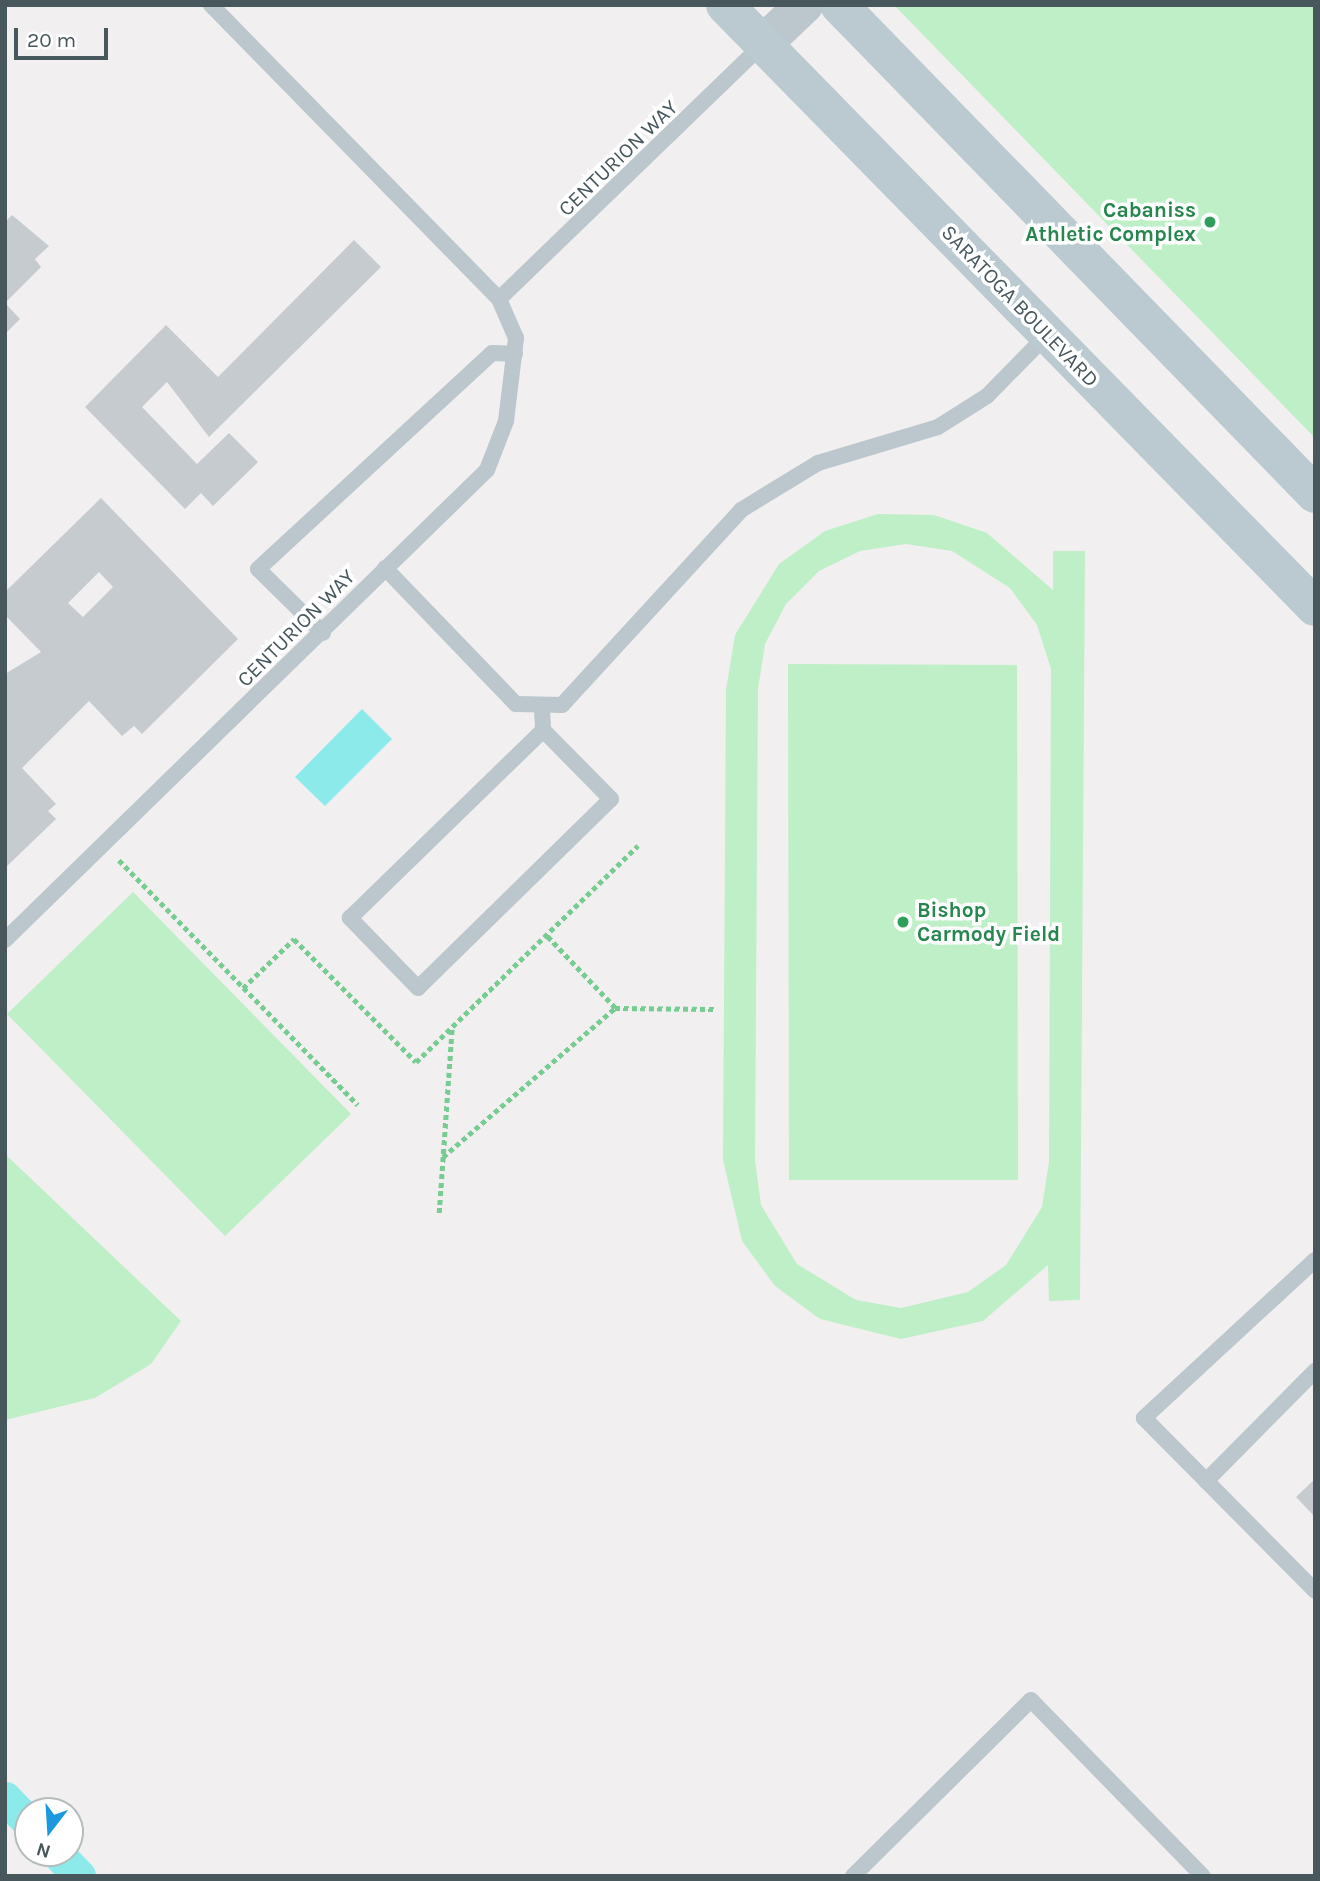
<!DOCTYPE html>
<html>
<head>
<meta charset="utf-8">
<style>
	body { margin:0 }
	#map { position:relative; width:1320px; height:1881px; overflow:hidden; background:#f2eff0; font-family:Karla,sans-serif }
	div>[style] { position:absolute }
	.green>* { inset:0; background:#beefc7 }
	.water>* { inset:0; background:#8ceaeb }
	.canal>* { height:33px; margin:-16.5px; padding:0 16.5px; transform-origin:16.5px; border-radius:16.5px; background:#8ceaeb }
	.building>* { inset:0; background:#c6cbcf }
	.path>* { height:4.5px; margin-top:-2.25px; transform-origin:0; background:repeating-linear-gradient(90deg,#76cc91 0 5px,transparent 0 8.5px) }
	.service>* { height:16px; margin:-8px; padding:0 8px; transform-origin:8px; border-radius:8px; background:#bbc7cc }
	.tertiary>* { height:38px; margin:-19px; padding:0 19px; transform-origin:19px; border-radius:19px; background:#bbc7cc }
	.secondary>* { height:38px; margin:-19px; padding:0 19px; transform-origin:19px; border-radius:19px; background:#bbcad1 }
	.dots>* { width:19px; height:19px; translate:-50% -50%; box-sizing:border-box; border:4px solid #fff; border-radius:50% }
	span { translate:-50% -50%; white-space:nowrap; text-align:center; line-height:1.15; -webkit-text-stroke:7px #fff; paint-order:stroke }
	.street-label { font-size:21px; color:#47575c }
	.leisure-label { font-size:21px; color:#27864d; font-weight:700 }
	.right { translate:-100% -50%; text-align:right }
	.left { translate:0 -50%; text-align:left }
	.frame { position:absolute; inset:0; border:7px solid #47575c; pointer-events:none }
	.north { position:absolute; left:14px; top:1797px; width:70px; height:70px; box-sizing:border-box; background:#fff; border:2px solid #b5bcbe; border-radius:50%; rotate:197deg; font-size:19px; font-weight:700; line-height:28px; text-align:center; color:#47575c }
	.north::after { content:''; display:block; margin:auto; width:24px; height:32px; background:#1b98e0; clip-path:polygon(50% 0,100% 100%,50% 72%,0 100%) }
	.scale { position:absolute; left:14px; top:28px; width:94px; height:32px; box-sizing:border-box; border:4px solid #47575c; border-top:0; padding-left:9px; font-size:21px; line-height:24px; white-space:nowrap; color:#47575c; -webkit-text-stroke:5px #fff; paint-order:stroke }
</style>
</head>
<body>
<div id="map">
	<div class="green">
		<div style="clip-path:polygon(894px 5px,1315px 5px,1315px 438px)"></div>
		<div style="clip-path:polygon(evenodd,878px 514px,934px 515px,987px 533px,1053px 590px,1053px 551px,1085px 551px,1080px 1300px,1049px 1301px,1048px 1265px,983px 1321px,901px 1339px,820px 1319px,775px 1286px,742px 1241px,723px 1160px,726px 690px,735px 635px,779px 564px,825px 531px,878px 514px,906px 544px,952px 551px,1010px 588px,1037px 625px,1051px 669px,1049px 1162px,1042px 1207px,1006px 1265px,968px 1292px,901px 1308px,856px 1300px,797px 1264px,761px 1205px,755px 1160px,758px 689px,765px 644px,786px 604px,819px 571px,860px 551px,906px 544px)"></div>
		<div style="clip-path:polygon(788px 664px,1017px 665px,1018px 1180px,789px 1180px)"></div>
		<div style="clip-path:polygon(133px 892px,351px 1114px,225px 1236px,7px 1014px)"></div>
		<div style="clip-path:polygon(5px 1154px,181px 1321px,151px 1364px,95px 1398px,5px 1420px)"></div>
	</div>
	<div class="water">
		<div style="clip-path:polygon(362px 709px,392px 739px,325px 806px,295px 777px)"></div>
	</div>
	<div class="canal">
		<div style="left:5px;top:1798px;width:33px;rotate:46deg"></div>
		<div style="left:57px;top:1853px;width:32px;rotate:46deg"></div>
	</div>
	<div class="building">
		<div style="clip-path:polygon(12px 215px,49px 246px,35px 259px,41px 267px,5px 303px,5px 222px)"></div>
		<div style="clip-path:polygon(354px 240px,381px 267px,209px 437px,167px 382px,142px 407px,197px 464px,229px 433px,258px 462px,213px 506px,201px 493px,185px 509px,85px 407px,166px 325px,218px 377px)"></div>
		<div style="clip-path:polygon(5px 303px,20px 319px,5px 334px)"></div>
		<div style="clip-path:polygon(evenodd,101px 498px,238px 639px,142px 734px,134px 726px,122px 736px,89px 701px,22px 768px,56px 804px,48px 811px,56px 819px,5px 868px,5px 674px,41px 652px,5px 615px,5px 592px,101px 498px,99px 572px,113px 587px,83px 617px,68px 603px,99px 572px)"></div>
		<div style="clip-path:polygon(1315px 1479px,1315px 1517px,1296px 1497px)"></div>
	</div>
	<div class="path">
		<div style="left:119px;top:860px;width:342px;rotate:45.7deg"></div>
		<div style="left:243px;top:988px;width:71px;rotate:-43.9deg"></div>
		<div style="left:294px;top:939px;width:173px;rotate:45.2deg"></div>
		<div style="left:416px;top:1062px;width:310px;rotate:-44.3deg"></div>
		<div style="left:615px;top:1008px;width:99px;rotate:0.6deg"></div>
		<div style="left:443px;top:1157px;width:228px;rotate:-40.9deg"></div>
		<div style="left:615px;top:1008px;width:100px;rotate:-133.4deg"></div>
		<div style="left:439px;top:1213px;width:186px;rotate:-86deg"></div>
	</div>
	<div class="service">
		<div style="left:499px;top:299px;width:367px;rotate:-44deg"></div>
		<div style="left:385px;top:568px;width:189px;rotate:46.1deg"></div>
		<div style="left:516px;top:704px;width:46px;rotate:1.2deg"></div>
		<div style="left:562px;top:705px;width:265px;rotate:-47.4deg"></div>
		<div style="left:741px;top:510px;width:90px;rotate:-31.4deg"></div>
		<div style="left:818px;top:463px;width:125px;rotate:-16.7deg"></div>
		<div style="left:938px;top:427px;width:58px;rotate:-32.3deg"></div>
		<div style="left:987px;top:396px;width:87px;rotate:-45.5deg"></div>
		<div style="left:323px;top:633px;width:91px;rotate:-135.4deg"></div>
		<div style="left:258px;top:569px;width:318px;rotate:-42.7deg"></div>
		<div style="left:492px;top:353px;width:23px;rotate:2deg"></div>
		<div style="left:542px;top:709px;width:21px;rotate:87deg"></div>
		<div style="left:543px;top:730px;width:97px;rotate:45.4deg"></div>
		<div style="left:611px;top:799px;width:270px;rotate:135.6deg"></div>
		<div style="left:418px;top:988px;width:98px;rotate:-134.2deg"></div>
		<div style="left:350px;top:918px;width:269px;rotate:-44.2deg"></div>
		<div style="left:5px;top:940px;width:673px;rotate:-44.28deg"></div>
		<div style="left:487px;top:470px;width:53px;rotate:-68.8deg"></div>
		<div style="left:506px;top:421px;width:84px;rotate:-83.1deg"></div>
		<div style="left:516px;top:338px;width:43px;rotate:-113.6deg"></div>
		<div style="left:499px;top:299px;width:412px;rotate:-134.4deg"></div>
		<div style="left:1315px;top:1260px;width:233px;rotate:137.3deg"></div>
		<div style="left:1144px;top:1418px;width:243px;rotate:45.3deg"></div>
		<div style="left:1206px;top:1481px;width:155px;rotate:-45.3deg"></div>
		<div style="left:853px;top:1876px;width:250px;rotate:-44.7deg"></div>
		<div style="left:1031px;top:1700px;width:246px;rotate:45.7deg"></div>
	</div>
	<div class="tertiary">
		<div style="left:763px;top:44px;width:57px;rotate:-43.6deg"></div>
	</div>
	<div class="secondary">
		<div style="left:725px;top:5px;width:843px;rotate:45.58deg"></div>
		<div style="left:839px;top:5px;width:682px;rotate:45.77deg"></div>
	</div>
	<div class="dots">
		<div style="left:1210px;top:222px;background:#2e9e5b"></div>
		<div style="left:903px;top:922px;background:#2e9e5b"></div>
	</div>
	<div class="street-label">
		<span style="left:618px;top:158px;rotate:-44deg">CENTURION WAY</span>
		<span style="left:1020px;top:306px;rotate:46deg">SARATOGA BOULEVARD</span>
		<span style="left:296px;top:628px;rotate:-45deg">CENTURION WAY</span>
	</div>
	<div class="leisure-label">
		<span class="right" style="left:1196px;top:222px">Cabaniss<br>Athletic Complex</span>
		<span class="left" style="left:917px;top:922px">Bishop<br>Carmody Field</span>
	</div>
	<div class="frame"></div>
	<div class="north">N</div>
	<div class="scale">20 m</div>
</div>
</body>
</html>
